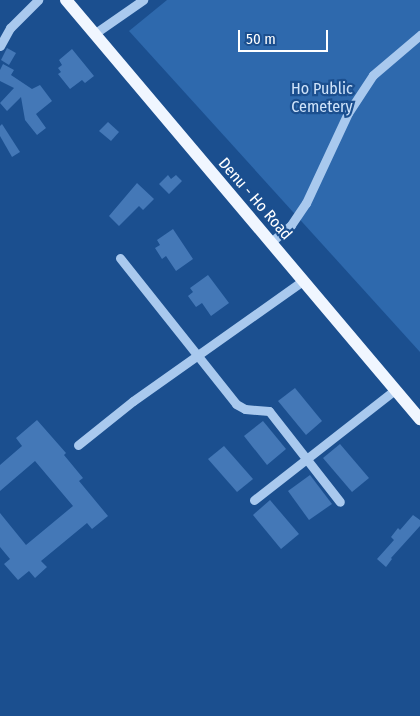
<!DOCTYPE html>
<html>
<head>
<meta charset="utf-8">
<style>
	body { margin:0 }
	#map { position:relative; width:420px; height:716px; overflow:hidden; background:#1b4f8f; font-family:"Fira Sans Condensed",sans-serif }
	div>[style] { position:absolute }
	.green>* { inset:0; background:#2e69ad }
	.building>* { inset:0; background:#4478b7 }
	.minor>* { height:9px; margin:-4.5px; padding:0 4.5px; transform-origin:4.5px; border-radius:4.5px; background:#a9c9ee }
	.major>* { height:12px; margin:-6px; padding:0 6px; transform-origin:6px; border-radius:6px; background:#f0f6ff }
	span { translate:-50% -50%; white-space:nowrap; text-align:center; line-height:1.15; -webkit-text-stroke:4.5px #1b4f8f; paint-order:stroke }
	.park-label { font-size:16px; color:#cfe3fa }
	.street-label { font-size:16px; color:#fff }
	.scale { position:absolute; left:238px; top:30px; width:90px; height:22px; box-sizing:border-box; border:2px solid #fff; border-top:0; padding-left:6px; font-size:15px; line-height:18px; white-space:nowrap; color:#fff; -webkit-text-stroke:4px #1b4f8f; paint-order:stroke }
</style>
</head>
<body>
<div id="map">
	<div class="green">
		<div style="clip-path:polygon(167px 0,420px 0,420px 352px,129px 31px)"></div>
	</div>
	<div class="building">
		<div style="clip-path:polygon(7px 48px,16px 53px,9px 65px,1px 60px)"></div>
		<div style="clip-path:polygon(72px 49px,94px 76px,85px 83px,82px 80px,70px 89px,58px 74px,61px 72px,58px 68px,62px 65px,59px 60px)"></div>
		<div style="clip-path:polygon(3px 64px,14px 70px,11px 75px,32px 89px,40px 85px,52px 101px,36px 114px,46px 128px,37px 135px,25px 120px,21px 97px,7px 111px,0 103px,14px 88px,0 81px,0 70px)"></div>
		<div style="clip-path:polygon(108px 122px,119px 132px,111px 141px,99px 131px)"></div>
		<div style="clip-path:polygon(2px 124px,20px 152px,12px 157px,0 136px,0 126px)"></div>
		<div style="clip-path:polygon(168px 175px,171px 179px,176px 175px,182px 181px,169px 194px,159px 184px)"></div>
		<div style="clip-path:polygon(137px 183px,154px 199px,143px 210px,139px 206px,119px 226px,109px 216px)"></div>
		<div style="clip-path:polygon(173px 229px,193px 259px,176px 271px,166px 256px,162px 259px,155px 248px,160px 245px,157px 240px)"></div>
		<div style="clip-path:polygon(208px 275px,229px 303px,211px 316px,202px 303px,196px 307px,188px 296px,193px 292px,190px 288px)"></div>
		<div style="clip-path:polygon(295px 388px,322px 421px,306px 435px,278px 401px)"></div>
		<div style="clip-path:polygon(37px 420px,66px 453px,64px 455px,83px 478px,79px 481px,108px 516px,92px 529px,87px 523px,41px 561px,47px 567px,35px 578px,29px 571px,18px 580px,4px 564px,10px 559px,0 547px,0 513px,26px 545px,73px 506px,35px 461px,0 491px,0 465px,22px 446px,16px 438px)"></div>
		<div style="clip-path:polygon(263px 421px,286px 449px,267px 465px,244px 436px)"></div>
		<div style="clip-path:polygon(340px 444px,369px 478px,352px 492px,323px 458px)"></div>
		<div style="clip-path:polygon(224px 446px,253px 479px,237px 492px,208px 459px)"></div>
		<div style="clip-path:polygon(310px 475px,332px 504px,309px 520px,288px 491px)"></div>
		<div style="clip-path:polygon(270px 500px,299px 534px,281px 549px,253px 515px)"></div>
		<div style="clip-path:polygon(413px 515px,420px 520px,420px 526px,391px 558px,392px 559px,386px 567px,377px 559px,394px 540px,391px 537px,398px 528px,400px 530px)"></div>
	</div>
	<div class="minor">
		<div style="left:94px;top:34px;width:60px;rotate:-34.8deg"></div>
		<div style="left:0;top:46px;width:21px;rotate:-61deg"></div>
		<div style="left:10px;top:28px;width:40px;rotate:-45deg"></div>
		<div style="left:271px;top:242px;width:26px;rotate:-40deg"></div>
		<div style="left:291px;top:225px;width:27px;rotate:-56deg"></div>
		<div style="left:306px;top:203px;width:99px;rotate:-65deg"></div>
		<div style="left:348px;top:113px;width:45px;rotate:-56.7deg"></div>
		<div style="left:373px;top:75px;width:62px;rotate:-40.4deg"></div>
		<div style="left:120px;top:258px;width:186px;rotate:51.5deg"></div>
		<div style="left:236px;top:404px;width:10px;rotate:29deg"></div>
		<div style="left:245px;top:409px;width:24px;rotate:5deg"></div>
		<div style="left:269px;top:411px;width:115px;rotate:52deg"></div>
		<div style="left:78px;top:445px;width:70px;rotate:-38.7deg"></div>
		<div style="left:133px;top:401px;width:209px;rotate:-35.3deg"></div>
		<div style="left:254px;top:500px;width:179px;rotate:-38deg"></div>
	</div>
	<div class="major">
		<div style="left:66px;top:0;width:549px;rotate:49.81deg"></div>
	</div>
	<div class="park-label">
		<span style="left:322px;top:98px">Ho Public<br>Cemetery</span>
	</div>
	<div class="street-label">
		<span style="left:255px;top:199px;rotate:49deg">Denu - Ho Road</span>
	</div>
	<div class="scale">50 m</div>
</div>
</body>
</html>
